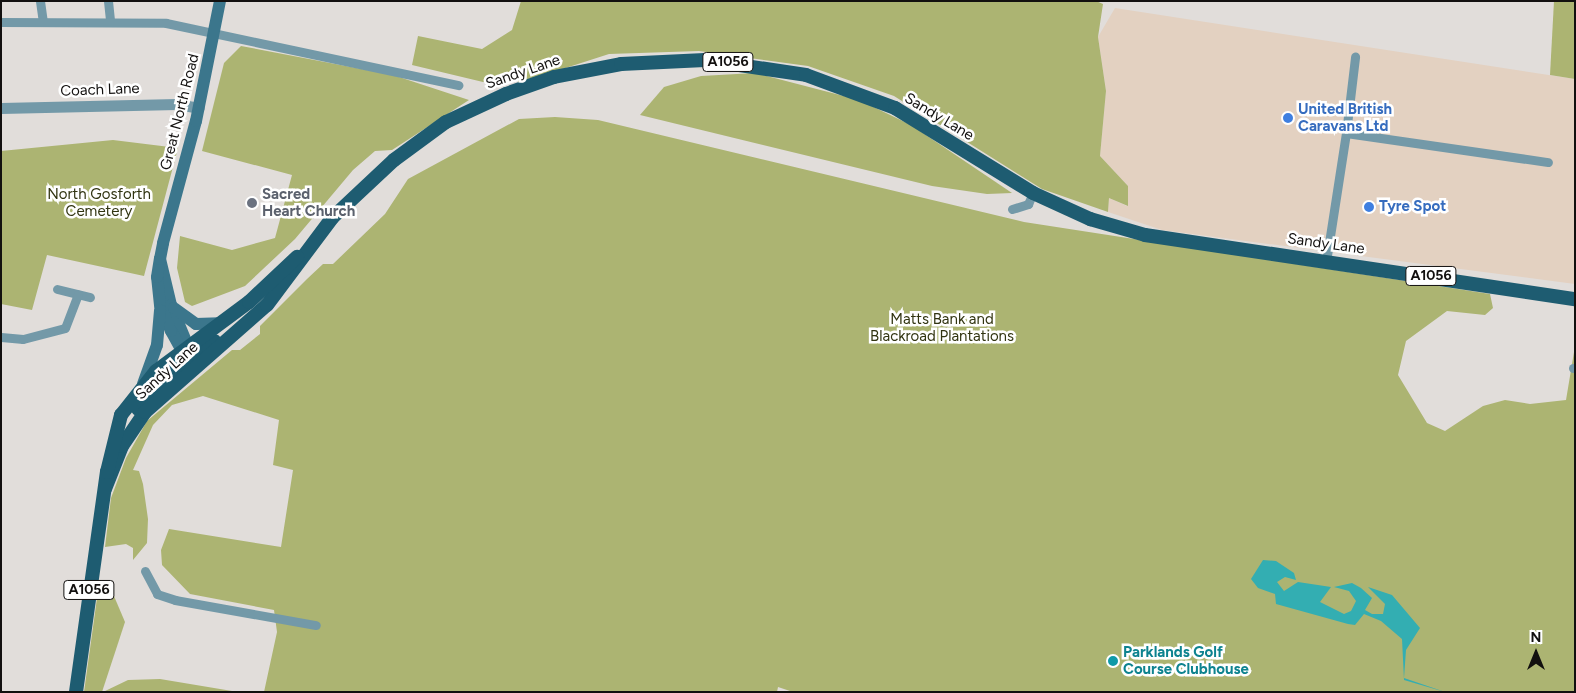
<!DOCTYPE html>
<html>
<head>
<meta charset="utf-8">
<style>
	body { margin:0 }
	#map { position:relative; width:1576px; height:693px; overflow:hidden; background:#e1ddda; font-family:Figtree,sans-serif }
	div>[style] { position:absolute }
	.commercial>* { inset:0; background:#e3d1c1 }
	.green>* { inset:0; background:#acb472 }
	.water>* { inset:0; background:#33aeb2 }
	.minor>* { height:9px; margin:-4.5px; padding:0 4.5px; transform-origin:4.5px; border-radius:4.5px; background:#7399a8 }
	.tertiary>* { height:11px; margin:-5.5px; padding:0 5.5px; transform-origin:5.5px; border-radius:5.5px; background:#7399a8 }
	.secondary>* { height:12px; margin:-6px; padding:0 6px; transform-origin:6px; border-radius:6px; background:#3b768c }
	.primary>* { height:14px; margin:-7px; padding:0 7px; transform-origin:7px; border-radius:7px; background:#1e5c71 }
	.dots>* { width:14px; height:14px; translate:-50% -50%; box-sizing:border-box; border:2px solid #fff; border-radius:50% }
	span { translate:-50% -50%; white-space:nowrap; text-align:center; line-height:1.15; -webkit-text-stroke:5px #fff; paint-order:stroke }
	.shield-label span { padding:1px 4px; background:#fff; border:1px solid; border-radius:4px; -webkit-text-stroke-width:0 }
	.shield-label { font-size:14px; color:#12100f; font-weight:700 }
	.street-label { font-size:15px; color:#12100f }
	.shop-label { font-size:15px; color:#366cbe; font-weight:700 }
	.left { translate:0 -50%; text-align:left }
	.park-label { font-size:15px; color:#313411 }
	.worship-label { font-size:15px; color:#5b616d; font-weight:700 }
	.culture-label { font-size:15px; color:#0d838f; font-weight:700 }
	.frame { position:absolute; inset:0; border:2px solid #12100f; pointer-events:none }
	.north { position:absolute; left:1511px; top:628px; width:50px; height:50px; -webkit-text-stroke:4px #fff; paint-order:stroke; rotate:0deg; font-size:14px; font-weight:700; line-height:20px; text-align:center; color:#12100f }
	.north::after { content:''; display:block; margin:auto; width:18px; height:22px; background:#12100f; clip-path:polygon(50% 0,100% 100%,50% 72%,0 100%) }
</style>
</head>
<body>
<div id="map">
	<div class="commercial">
		<div style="clip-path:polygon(1115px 8px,1575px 79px,1575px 284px,1162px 230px,1108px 212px,1109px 198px,1127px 206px,1128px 186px,1100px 156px,1106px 91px,1098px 37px)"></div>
	</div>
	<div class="green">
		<div style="clip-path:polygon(521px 1px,1096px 1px,1103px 4px,1098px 37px,1106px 91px,1100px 156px,1128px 186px,1128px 206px,1109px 198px,1108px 212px,1042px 189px,894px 96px,808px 66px,699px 51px,609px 54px,519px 83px,512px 71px,483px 82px,412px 65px,418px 36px,482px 49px,512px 30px)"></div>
		<div style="clip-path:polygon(1554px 1px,1575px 1px,1575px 79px,1550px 75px)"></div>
		<div style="clip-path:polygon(241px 46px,393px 75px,469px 100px,392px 150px,375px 151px,353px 170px,295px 239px,245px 286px,192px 306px,185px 302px,177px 268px,180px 236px,232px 250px,275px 238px,292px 175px,202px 151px,224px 63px)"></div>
		<div style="clip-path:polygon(755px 73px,859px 100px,911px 125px,1012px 193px,987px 194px,932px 186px,640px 115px,664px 87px,701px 76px)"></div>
		<div style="clip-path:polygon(555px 117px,598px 120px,1024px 222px,1490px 294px,1493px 308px,1485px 315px,1447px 311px,1406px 341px,1398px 375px,1427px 423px,1445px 431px,1483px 406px,1505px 400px,1530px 404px,1566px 400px,1575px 346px,1575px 692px,793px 692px,778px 687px,777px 692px,264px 692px,277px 632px,274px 610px,190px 594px,162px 565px,161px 550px,169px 529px,281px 547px,293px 470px,273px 465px,279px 420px,203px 396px,172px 405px,153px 425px,133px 470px,139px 471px,143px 484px,148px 519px,147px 543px,133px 560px,133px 548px,126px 544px,105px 547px,111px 498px,126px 458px,147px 421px,232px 350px,240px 350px,260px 334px,260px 326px,307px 279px,323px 264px,333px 264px,385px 214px,408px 179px,519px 119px)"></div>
		<div style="clip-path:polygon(113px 140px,178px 148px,144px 276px,47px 255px,32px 310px,1px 304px,1px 151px)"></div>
		<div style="clip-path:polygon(108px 582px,125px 622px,102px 692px,84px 692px,98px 591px)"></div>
		<div style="clip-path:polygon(160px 679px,238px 692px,239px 692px,103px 692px,128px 680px)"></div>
	</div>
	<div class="water">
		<div style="clip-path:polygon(1263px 560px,1276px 561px,1294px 573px,1296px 580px,1285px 577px,1277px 582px,1284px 591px,1298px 582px,1331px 587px,1320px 602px,1344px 614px,1351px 611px,1356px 601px,1349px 591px,1334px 587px,1352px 583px,1361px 588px,1372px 598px,1365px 610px,1372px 614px,1383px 614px,1385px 604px,1368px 587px,1392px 595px,1420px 628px,1406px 650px,1404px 678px,1445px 692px,1404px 680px,1402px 639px,1381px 621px,1364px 614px,1355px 625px,1348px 624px,1276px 604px,1275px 594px,1258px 588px,1251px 579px)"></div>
	</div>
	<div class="minor">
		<div style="left:40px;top:1px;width:21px;rotate:82deg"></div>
		<div style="left:108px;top:1px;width:19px;rotate:84deg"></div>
		<div style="left:1px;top:22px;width:165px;rotate:0.3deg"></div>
		<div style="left:166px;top:23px;width:299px;rotate:12deg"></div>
		<div style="left:1346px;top:133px;width:77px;rotate:-83.2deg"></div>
		<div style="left:1012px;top:209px;width:17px;rotate:-17deg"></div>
		<div style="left:1028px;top:204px;width:12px;rotate:-66deg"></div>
		<div style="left:1326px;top:262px;width:131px;rotate:-81.2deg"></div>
		<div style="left:1346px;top:133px;width:204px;rotate:8.2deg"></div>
		<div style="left:57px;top:289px;width:34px;rotate:14deg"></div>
		<div style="left:1px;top:337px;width:22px;rotate:5deg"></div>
		<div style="left:23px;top:339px;width:43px;rotate:-14.7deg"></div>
		<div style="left:65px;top:328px;width:36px;rotate:-69deg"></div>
		<div style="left:1573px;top:368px;width:2px"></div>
		<div style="left:145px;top:571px;width:26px;rotate:62deg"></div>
		<div style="left:157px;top:594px;width:19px;rotate:18deg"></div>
		<div style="left:175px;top:600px;width:143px;rotate:10.1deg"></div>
	</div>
	<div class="tertiary">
		<div style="left:1px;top:108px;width:176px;rotate:-1.3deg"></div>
		<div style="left:177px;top:104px;width:22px;rotate:10deg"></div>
	</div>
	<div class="secondary">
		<div style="left:160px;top:259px;width:47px;rotate:76.6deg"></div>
		<div style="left:171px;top:305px;width:55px;rotate:67.6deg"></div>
		<div style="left:192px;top:356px;width:13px;rotate:-148deg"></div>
		<div style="left:181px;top:349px;width:21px;rotate:-119deg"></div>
		<div style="left:171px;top:331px;width:28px;rotate:-113deg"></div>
		<div style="left:160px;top:305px;width:28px;rotate:-96deg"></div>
		<div style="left:157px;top:277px;width:18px;rotate:-81deg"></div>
		<div style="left:160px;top:259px;width:16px;rotate:-79deg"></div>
		<div style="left:163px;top:243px;width:126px;rotate:-74.9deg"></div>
		<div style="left:196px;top:121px;width:122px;rotate:-78.7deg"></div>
		<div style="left:174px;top:308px;width:27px;rotate:36deg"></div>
		<div style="left:196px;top:324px;width:23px;rotate:-2deg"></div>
		<div style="left:143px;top:384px;width:41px;rotate:-70.3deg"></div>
		<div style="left:157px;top:345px;width:35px;rotate:-85deg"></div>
	</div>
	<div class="primary">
		<div style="left:138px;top:409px;width:51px;rotate:-48.2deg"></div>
		<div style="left:172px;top:371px;width:52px;rotate:-34.9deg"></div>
		<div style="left:105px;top:489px;width:46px;rotate:-68.4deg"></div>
		<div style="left:122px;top:446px;width:41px;rotate:-55.9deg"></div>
		<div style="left:145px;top:412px;width:162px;rotate:-41.3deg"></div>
		<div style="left:267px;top:305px;width:109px;rotate:-53.2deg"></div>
		<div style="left:332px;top:218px;width:85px;rotate:-43.1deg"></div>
		<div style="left:394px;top:160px;width:64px;rotate:-36.2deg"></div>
		<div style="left:446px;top:122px;width:66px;rotate:-25deg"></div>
		<div style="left:506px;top:94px;width:51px;rotate:-19.5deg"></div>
		<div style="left:554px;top:77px;width:68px;rotate:-11deg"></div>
		<div style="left:621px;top:64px;width:84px;rotate:-2.7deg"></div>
		<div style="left:705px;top:60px;width:102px;rotate:8.4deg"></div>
		<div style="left:806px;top:75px;width:95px;rotate:20.3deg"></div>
		<div style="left:895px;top:108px;width:162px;rotate:31.6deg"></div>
		<div style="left:1033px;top:193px;width:63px;rotate:24.5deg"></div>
		<div style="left:1090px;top:219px;width:57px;rotate:16.2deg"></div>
		<div style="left:1145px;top:235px;width:435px;rotate:8.5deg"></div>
		<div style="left:76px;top:692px;width:222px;rotate:-82deg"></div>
		<div style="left:107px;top:472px;width:59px;rotate:-76.2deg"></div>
		<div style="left:121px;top:415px;width:56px;rotate:-51.5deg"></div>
		<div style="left:156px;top:371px;width:116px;rotate:-36.6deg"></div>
		<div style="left:249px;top:302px;width:66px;rotate:-43.2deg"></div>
	</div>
	<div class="dots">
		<div style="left:1288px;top:118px;background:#3f7fe0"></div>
		<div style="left:252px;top:203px;background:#6b7280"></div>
		<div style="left:1369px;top:207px;background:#3f7fe0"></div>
		<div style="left:1113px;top:661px;background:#0f9aa8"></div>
	</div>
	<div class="shield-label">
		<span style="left:728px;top:62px">A1056</span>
		<span style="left:1431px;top:276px">A1056</span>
		<span style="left:89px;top:590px">A1056</span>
	</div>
	<div class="street-label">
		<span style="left:523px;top:72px;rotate:-19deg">Sandy Lane</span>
		<span style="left:100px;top:90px;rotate:-2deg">Coach Lane</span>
		<span style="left:180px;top:112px;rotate:-76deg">Great North Road</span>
		<span style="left:939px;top:117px;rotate:31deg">Sandy Lane</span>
		<span style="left:1326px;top:244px;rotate:8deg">Sandy Lane</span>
		<span style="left:167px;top:371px;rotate:-42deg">Sandy Lane</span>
	</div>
	<div class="shop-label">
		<span class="left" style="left:1298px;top:118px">United British<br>Caravans Ltd</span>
		<span class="left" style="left:1379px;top:207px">Tyre Spot</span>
	</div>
	<div class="park-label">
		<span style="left:99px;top:203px">North Gosforth<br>Cemetery</span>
		<span style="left:942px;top:328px">Matts Bank and<br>Blackroad Plantations</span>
	</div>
	<div class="worship-label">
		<span class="left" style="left:262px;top:203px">Sacred<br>Heart Church</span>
	</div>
	<div class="culture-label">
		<span class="left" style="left:1123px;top:661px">Parklands Golf<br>Course Clubhouse</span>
	</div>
	<div class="frame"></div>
	<div class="north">N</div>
</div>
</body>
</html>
